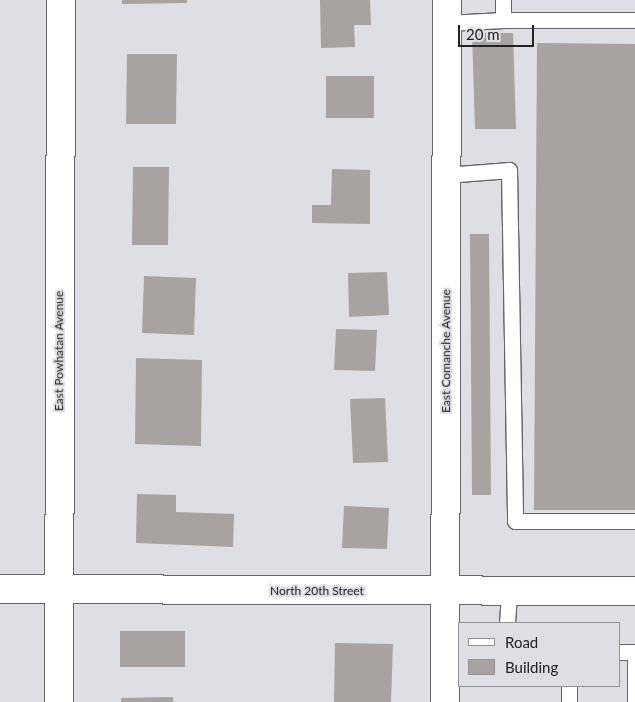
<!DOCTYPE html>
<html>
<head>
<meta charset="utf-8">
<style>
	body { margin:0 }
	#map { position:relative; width:635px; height:702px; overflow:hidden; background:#dedfe4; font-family:Lato,sans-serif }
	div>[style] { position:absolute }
	.building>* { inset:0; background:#a8a2a1 }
	.roads { filter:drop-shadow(1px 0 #65666a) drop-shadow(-1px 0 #65666a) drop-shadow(0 1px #65666a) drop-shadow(0 -1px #65666a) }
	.service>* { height:15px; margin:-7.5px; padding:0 7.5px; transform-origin:7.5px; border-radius:7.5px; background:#fff }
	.minor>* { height:28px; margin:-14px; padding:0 14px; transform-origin:14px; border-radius:14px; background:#fff }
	span { translate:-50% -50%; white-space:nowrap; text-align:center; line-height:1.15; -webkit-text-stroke:4px #dedfe4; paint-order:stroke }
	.street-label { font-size:12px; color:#212123 }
	.legend { position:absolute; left:458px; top:622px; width:162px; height:65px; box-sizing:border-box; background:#dedfe4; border:1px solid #929397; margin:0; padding:6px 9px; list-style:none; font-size:15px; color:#212123 }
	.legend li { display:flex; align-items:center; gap:10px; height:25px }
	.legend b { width:25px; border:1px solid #929397 }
	.scale { position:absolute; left:458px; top:25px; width:76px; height:22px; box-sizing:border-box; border:2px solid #212123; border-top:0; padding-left:6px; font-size:15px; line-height:18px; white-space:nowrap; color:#212123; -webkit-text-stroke:4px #dedfe4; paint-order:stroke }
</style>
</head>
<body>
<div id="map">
	<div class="building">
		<div style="clip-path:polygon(122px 0,187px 0,187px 3px,122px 4px)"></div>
		<div style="clip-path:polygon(320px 0,370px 0,371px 25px,354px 25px,355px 47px,321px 48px)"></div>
		<div style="clip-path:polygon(472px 33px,513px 33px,516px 129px,475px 129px)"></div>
		<div style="clip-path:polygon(537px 43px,635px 44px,635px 510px,534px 510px)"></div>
		<div style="clip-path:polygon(127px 54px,177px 54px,176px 124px,126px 124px)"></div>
		<div style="clip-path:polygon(326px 76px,374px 76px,374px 118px,326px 118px)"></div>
		<div style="clip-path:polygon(133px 167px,169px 167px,168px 245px,132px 245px)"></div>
		<div style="clip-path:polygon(332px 169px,370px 170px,370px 224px,312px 223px,312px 205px,331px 205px)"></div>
		<div style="clip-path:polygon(470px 234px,489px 234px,491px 495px,472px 495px)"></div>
		<div style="clip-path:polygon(387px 272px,389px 315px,349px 317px,348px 273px)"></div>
		<div style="clip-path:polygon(144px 276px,196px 278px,194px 335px,142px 333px)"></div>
		<div style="clip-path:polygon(336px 329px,377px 330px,375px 371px,334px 370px)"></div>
		<div style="clip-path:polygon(136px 358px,202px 360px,201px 446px,135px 444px)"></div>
		<div style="clip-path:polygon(385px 398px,388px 462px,353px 463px,350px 399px)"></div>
		<div style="clip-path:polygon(137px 494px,176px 495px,176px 512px,234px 514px,233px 547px,136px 543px)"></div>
		<div style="clip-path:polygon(344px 506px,389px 508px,387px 549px,342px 548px)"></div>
		<div style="clip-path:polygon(120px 631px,185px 631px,185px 667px,120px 667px)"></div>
		<div style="clip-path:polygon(335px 643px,393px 644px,391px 702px,334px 702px)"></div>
		<div style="clip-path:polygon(173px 697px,173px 702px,121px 702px,121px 698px)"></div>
	</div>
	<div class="roads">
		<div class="service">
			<div style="left:503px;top:0;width:20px;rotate:90deg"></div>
			<div style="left:503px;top:20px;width:132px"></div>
			<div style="left:447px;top:23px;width:56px;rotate:-3.1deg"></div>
			<div style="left:446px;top:175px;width:63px;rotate:-4.5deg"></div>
			<div style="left:509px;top:170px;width:351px;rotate:89deg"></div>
			<div style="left:515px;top:521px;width:120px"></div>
			<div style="left:507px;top:623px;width:32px;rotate:-86deg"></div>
			<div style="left:619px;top:652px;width:16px"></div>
			<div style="left:635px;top:652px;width:50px;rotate:90deg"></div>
			<div style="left:569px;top:702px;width:16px;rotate:-90deg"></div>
		</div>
		<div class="minor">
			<div style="left:0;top:589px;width:635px;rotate:0.18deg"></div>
			<div style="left:59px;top:702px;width:702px;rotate:-89.84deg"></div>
			<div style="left:445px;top:702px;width:702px;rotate:-89.84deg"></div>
		</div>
	</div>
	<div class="street-label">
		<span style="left:59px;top:351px;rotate:-90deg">East Powhatan Avenue</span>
		<span style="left:446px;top:351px;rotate:-90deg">East Comanche Avenue</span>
		<span style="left:317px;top:591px">North 20th Street</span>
	</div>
	<ul class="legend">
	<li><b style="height:6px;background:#fff"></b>Road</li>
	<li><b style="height:14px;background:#a8a2a1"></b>Building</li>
	</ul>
	<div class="scale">20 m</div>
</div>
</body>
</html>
